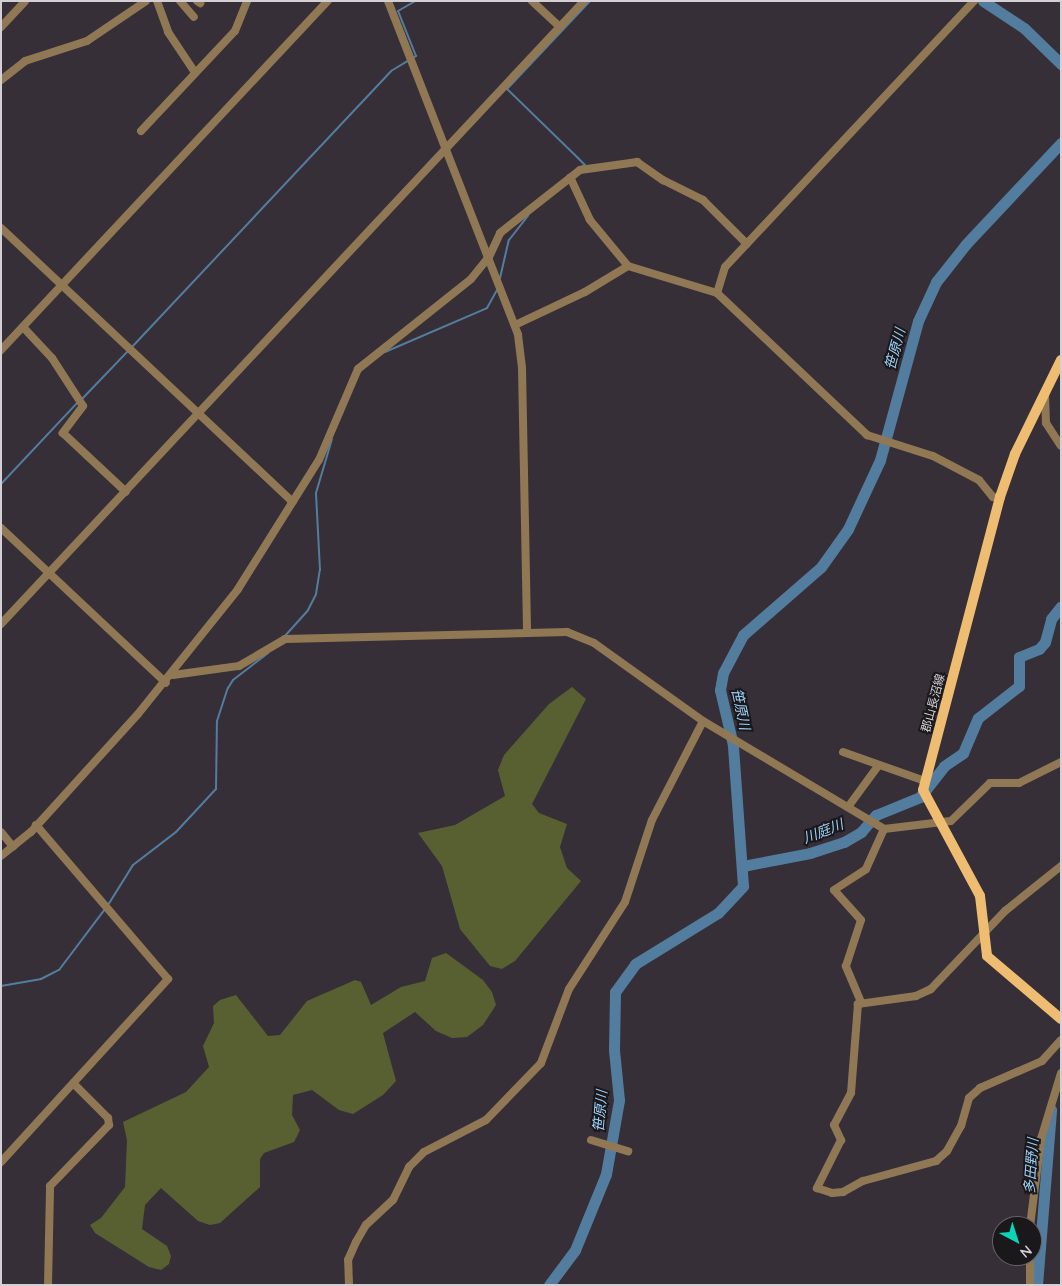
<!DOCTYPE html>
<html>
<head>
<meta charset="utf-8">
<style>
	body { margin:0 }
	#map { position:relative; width:1062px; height:1286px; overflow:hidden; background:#362f37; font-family:Quicksand,"Noto Sans JP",sans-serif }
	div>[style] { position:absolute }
	.forest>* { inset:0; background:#586031 }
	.stream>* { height:2px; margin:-1px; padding:0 1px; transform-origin:1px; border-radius:1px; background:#537d9e }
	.river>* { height:11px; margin:-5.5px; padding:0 5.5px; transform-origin:5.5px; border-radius:5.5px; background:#537d9e }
	.minor>* { height:8px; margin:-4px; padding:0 4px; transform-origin:4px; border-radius:4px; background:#907855 }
	.major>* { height:10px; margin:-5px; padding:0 5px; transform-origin:5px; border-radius:5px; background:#eebd71 }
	span { translate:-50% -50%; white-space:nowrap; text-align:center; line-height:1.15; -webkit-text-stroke:4px #1b181c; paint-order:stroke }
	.street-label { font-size:12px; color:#d4cfd5 }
	.water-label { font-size:14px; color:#9cd1f9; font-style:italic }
	.frame { position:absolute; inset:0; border:2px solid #d4cfd5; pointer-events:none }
	.north { position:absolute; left:992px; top:1216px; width:50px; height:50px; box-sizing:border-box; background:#1b181c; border:1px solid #656166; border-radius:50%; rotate:140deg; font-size:14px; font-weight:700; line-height:20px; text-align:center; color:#d4cfd5 }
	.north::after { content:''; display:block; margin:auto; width:18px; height:22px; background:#0bd5b5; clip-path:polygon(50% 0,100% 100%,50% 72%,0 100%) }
</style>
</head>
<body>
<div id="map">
	<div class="forest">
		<div style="clip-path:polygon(572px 687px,586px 699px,532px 804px,539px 813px,567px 824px,560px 847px,567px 868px,581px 881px,515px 961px,502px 969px,490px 966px,460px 929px,442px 866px,418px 833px,455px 825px,505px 796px,498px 770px,504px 755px,549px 704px)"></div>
		<div style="clip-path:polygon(446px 953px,483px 980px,492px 992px,496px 1005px,483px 1025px,467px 1037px,452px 1038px,436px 1031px,415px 1012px,383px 1033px,396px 1081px,383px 1095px,353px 1114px,339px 1110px,312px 1090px,293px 1095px,292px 1115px,300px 1130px,294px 1142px,264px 1153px,260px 1159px,260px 1187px,220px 1223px,210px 1225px,198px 1221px,161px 1188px,145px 1205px,142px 1229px,167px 1246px,171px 1256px,169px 1264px,161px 1270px,149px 1267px,95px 1233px,90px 1225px,101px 1218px,125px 1187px,127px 1140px,123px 1122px,186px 1092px,209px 1067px,203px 1046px,214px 1023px,213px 1006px,220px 1000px,236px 995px,268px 1036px,280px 1035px,307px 1001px,355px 980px,361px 982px,371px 1005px,401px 987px,425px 981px,432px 958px)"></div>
	</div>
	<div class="stream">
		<div style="left:413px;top:58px;width:4px;rotate:-34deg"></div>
		<div style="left:416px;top:56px;width:48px;rotate:-111.8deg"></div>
		<div style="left:398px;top:11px;width:20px;rotate:-30deg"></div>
		<div style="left:581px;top:167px;width:4px;rotate:-27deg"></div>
		<div style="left:585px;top:165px;width:10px;rotate:-135deg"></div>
		<div style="left:578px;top:158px;width:99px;rotate:-135.8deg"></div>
		<div style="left:507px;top:89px;width:121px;rotate:-46.7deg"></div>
		<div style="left:500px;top:278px;width:39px;rotate:-77deg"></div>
		<div style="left:509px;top:240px;width:31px;rotate:-52deg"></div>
		<div style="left:132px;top:347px;width:378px;rotate:-46.8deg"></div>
		<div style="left:391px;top:71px;width:21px;rotate:-31deg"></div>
		<div style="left:385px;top:352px;width:111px;rotate:-23.3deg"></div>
		<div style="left:487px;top:308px;width:21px;rotate:-61deg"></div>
		<div style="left:82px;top:399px;width:68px;rotate:-46.2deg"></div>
		<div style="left:1px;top:484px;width:112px;rotate:-46.8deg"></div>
		<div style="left:284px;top:637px;width:36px;rotate:-48deg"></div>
		<div style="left:308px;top:610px;width:18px;rotate:-63deg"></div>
		<div style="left:316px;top:594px;width:24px;rotate:-81deg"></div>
		<div style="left:320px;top:570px;width:77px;rotate:-93deg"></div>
		<div style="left:316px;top:493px;width:56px;rotate:-73.5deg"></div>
		<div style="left:108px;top:905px;width:47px;rotate:-58deg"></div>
		<div style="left:133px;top:865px;width:54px;rotate:-37.5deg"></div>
		<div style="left:176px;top:832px;width:59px;rotate:-47.1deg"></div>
		<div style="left:216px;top:789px;width:68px;rotate:-89.2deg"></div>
		<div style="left:217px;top:721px;width:35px;rotate:-72deg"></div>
		<div style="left:228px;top:688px;width:9px;rotate:-58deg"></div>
		<div style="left:233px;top:680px;width:44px;rotate:-37.6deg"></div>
		<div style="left:1px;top:986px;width:41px;rotate:-9.9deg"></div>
		<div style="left:41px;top:979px;width:20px;rotate:-27deg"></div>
		<div style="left:59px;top:970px;width:76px;rotate:-53deg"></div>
	</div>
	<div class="river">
		<div style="left:983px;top:1px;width:49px;rotate:33.4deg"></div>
		<div style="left:1024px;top:28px;width:52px;rotate:44.2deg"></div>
		<div style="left:743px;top:866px;width:68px;rotate:-11deg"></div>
		<div style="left:810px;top:853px;width:36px;rotate:-18deg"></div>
		<div style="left:844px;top:842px;width:20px;rotate:-30deg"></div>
		<div style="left:861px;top:832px;width:23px;rotate:-49deg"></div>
		<div style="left:876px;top:815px;width:48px;rotate:-22.2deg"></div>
		<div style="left:920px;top:797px;width:39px;rotate:-52deg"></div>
		<div style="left:944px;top:766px;width:23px;rotate:-34deg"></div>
		<div style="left:963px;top:753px;width:38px;rotate:-67deg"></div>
		<div style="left:978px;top:718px;width:52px;rotate:-38deg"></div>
		<div style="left:1019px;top:686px;width:29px;rotate:-90deg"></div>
		<div style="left:1019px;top:657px;width:22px;rotate:-22deg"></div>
		<div style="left:1039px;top:649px;width:9px;rotate:-49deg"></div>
		<div style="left:1045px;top:642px;width:24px;rotate:-75deg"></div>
		<div style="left:1051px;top:619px;width:16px;rotate:-52deg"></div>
		<div style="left:549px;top:1285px;width:44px;rotate:-53.4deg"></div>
		<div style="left:575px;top:1250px;width:82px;rotate:-67.8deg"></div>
		<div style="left:606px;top:1174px;width:75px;rotate:-80deg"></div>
		<div style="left:619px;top:1100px;width:50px;rotate:-95.7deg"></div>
		<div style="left:614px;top:1050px;width:58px;rotate:-89deg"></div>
		<div style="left:615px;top:992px;width:34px;rotate:-54deg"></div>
		<div style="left:635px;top:964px;width:97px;rotate:-31.6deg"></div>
		<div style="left:718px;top:913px;width:37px;rotate:-47deg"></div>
		<div style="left:743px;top:886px;width:141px;rotate:-94.1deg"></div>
		<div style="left:733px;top:745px;width:57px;rotate:-103.3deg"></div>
		<div style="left:720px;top:690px;width:17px;rotate:-80deg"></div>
		<div style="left:723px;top:673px;width:43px;rotate:-62.2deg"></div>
		<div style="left:743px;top:635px;width:103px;rotate:-41.1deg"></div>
		<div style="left:821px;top:567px;width:47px;rotate:-54.6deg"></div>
		<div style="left:848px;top:529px;width:76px;rotate:-65.1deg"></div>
		<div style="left:880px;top:460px;width:144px;rotate:-74.7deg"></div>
		<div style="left:918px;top:321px;width:43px;rotate:-65.2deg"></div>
		<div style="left:936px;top:282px;width:48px;rotate:-51.7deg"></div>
		<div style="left:966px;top:244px;width:139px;rotate:-46.8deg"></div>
		<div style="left:1037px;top:1285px;width:176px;rotate:-85.4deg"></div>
	</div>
	<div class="minor">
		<div style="left:157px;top:1px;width:33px;rotate:70deg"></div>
		<div style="left:168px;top:32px;width:47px;rotate:56.3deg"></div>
		<div style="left:180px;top:1px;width:21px;rotate:49deg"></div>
		<div style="left:197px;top:1px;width:4px;rotate:34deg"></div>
		<div style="left:388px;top:1px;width:358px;rotate:68.7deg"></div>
		<div style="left:518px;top:335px;width:33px;rotate:83deg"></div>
		<div style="left:522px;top:368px;width:263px;rotate:88.9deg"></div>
		<div style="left:532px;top:1px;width:38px;rotate:43deg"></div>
		<div style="left:974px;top:1px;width:364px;rotate:133.1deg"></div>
		<div style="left:725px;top:267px;width:27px;rotate:107deg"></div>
		<div style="left:717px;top:293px;width:207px;rotate:43.4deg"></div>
		<div style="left:867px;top:435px;width:69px;rotate:17.7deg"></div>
		<div style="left:933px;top:456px;width:52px;rotate:27.6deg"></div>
		<div style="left:979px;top:480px;width:22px;rotate:51deg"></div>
		<div style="left:993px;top:497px;width:7px"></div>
		<div style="left:1px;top:27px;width:35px;rotate:-47deg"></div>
		<div style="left:1px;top:80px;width:31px;rotate:-38deg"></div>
		<div style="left:25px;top:61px;width:65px;rotate:-17.9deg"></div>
		<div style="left:87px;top:41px;width:71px;rotate:-34.1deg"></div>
		<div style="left:141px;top:131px;width:137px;rotate:-46.8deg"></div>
		<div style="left:235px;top:31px;width:32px;rotate:-68deg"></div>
		<div style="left:1px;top:228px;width:400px;rotate:43.2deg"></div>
		<div style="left:628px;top:266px;width:93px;rotate:16.9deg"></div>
		<div style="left:515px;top:325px;width:77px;rotate:-25.2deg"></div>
		<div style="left:585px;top:292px;width:50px;rotate:-31.2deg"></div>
		<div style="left:628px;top:266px;width:60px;rotate:-129.6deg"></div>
		<div style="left:590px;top:220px;width:47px;rotate:-114.9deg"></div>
		<div style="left:23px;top:327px;width:42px;rotate:46.9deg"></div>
		<div style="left:52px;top:358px;width:57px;rotate:57.1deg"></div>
		<div style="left:83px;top:406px;width:34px;rotate:127deg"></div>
		<div style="left:63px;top:433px;width:86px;rotate:43.1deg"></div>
		<div style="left:1px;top:350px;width:478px;rotate:-46.9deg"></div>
		<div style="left:1045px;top:395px;width:28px;rotate:88deg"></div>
		<div style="left:1046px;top:423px;width:27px;rotate:57deg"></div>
		<div style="left:1px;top:528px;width:226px;rotate:43.2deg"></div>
		<div style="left:1px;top:624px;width:853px;rotate:-46.9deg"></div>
		<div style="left:173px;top:675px;width:67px;rotate:-7.8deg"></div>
		<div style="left:239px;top:666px;width:53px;rotate:-30.4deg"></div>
		<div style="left:285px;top:639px;width:282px;rotate:-1.4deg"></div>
		<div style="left:567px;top:632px;width:29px;rotate:22deg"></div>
		<div style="left:594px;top:643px;width:134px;rotate:35.6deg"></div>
		<div style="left:703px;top:721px;width:211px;rotate:30.8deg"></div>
		<div style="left:884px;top:829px;width:67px;rotate:-6.8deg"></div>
		<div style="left:951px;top:821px;width:54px;rotate:-44.3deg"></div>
		<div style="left:990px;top:783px;width:29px"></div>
		<div style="left:1019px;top:783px;width:47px;rotate:-26.6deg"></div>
		<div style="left:843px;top:752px;width:87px;rotate:19.5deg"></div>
		<div style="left:848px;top:807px;width:51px;rotate:-53.8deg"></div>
		<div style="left:1px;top:832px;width:19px;rotate:51deg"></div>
		<div style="left:1px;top:856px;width:38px;rotate:-39deg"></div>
		<div style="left:31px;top:832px;width:159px;rotate:-47.8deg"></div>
		<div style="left:138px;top:714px;width:160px;rotate:-51.3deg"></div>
		<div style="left:238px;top:589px;width:152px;rotate:-57.9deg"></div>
		<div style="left:319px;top:460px;width:99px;rotate:-66.8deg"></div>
		<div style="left:358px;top:369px;width:144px;rotate:-38.5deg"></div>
		<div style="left:471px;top:279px;width:28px;rotate:-51deg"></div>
		<div style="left:489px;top:257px;width:26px;rotate:-65deg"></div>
		<div style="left:500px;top:233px;width:102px;rotate:-38.2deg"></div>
		<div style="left:580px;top:170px;width:58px;rotate:-8deg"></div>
		<div style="left:637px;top:162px;width:32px;rotate:35deg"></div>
		<div style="left:663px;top:180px;width:45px;rotate:26.6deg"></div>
		<div style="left:703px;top:200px;width:62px;rotate:45deg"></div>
		<div style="left:1061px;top:866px;width:72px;rotate:141.2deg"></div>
		<div style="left:1005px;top:911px;width:108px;rotate:133.5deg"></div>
		<div style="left:931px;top:989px;width:17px;rotate:155deg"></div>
		<div style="left:916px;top:996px;width:59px;rotate:172.1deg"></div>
		<div style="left:858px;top:1004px;width:89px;rotate:94.5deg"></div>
		<div style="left:851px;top:1093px;width:36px;rotate:118deg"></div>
		<div style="left:834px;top:1125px;width:17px;rotate:65deg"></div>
		<div style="left:841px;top:1140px;width:54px;rotate:116.6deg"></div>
		<div style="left:817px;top:1188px;width:16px;rotate:18deg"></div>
		<div style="left:832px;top:1193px;width:11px;rotate:-5deg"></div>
		<div style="left:843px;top:1192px;width:23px;rotate:-29deg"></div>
		<div style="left:863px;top:1181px;width:76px;rotate:-15.3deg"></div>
		<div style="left:936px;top:1161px;width:15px;rotate:-42deg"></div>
		<div style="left:947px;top:1151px;width:29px;rotate:-61deg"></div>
		<div style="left:961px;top:1126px;width:29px;rotate:-74deg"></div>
		<div style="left:969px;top:1098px;width:15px;rotate:-42deg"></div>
		<div style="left:980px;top:1088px;width:68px;rotate:-23.5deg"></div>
		<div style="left:1042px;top:1061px;width:28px;rotate:-48deg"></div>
		<div style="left:861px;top:1002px;width:39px;rotate:-113deg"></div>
		<div style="left:846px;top:966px;width:48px;rotate:-71.9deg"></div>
		<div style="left:861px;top:920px;width:40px;rotate:-132deg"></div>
		<div style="left:834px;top:890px;width:38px;rotate:-33deg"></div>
		<div style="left:866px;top:869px;width:44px;rotate:-65.8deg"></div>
		<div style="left:591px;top:1140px;width:39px;rotate:17deg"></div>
		<div style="left:1px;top:1162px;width:248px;rotate:-47.6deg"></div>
		<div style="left:168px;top:979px;width:203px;rotate:-130.6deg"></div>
		<div style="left:1030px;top:1226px;width:88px;rotate:-82.8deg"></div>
		<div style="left:1041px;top:1139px;width:69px;rotate:-73.1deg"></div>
		<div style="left:1030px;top:1256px;width:29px;rotate:90deg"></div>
		<div style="left:48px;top:1285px;width:99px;rotate:-88.8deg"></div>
		<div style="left:50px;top:1186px;width:85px;rotate:-46deg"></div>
		<div style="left:109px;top:1125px;width:7px;rotate:-98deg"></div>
		<div style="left:108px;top:1118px;width:49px;rotate:-135deg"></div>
		<div style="left:349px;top:1285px;width:25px;rotate:-92deg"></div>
		<div style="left:348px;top:1260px;width:20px;rotate:-66deg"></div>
		<div style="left:356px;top:1242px;width:20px;rotate:-60deg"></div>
		<div style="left:366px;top:1225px;width:37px;rotate:-43deg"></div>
		<div style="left:393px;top:1200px;width:37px;rotate:-64deg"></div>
		<div style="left:409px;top:1167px;width:21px;rotate:-45deg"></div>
		<div style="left:424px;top:1152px;width:70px;rotate:-27.3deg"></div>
		<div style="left:486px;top:1120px;width:79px;rotate:-46deg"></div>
		<div style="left:541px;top:1063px;width:79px;rotate:-69.3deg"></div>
		<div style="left:569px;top:989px;width:103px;rotate:-57.2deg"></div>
		<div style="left:625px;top:902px;width:86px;rotate:-71.8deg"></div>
		<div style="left:652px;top:820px;width:111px;rotate:-62.7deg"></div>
	</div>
	<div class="major">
		<div style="left:1061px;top:360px;width:105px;rotate:116.1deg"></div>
		<div style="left:1015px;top:454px;width:46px;rotate:109.2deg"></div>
		<div style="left:1000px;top:497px;width:303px;rotate:104.7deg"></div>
		<div style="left:923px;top:790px;width:120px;rotate:61.7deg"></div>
		<div style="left:980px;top:896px;width:60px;rotate:83.3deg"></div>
		<div style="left:987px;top:956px;width:97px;rotate:40.4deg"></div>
	</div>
	<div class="street-label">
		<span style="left:933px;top:703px;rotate:-75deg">郡山長沼線</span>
	</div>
	<div class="water-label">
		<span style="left:895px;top:349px;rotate:-75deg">笹原川</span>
		<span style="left:741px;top:709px;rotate:78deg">笹原川</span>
		<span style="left:823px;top:831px;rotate:-21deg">川庭川</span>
		<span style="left:600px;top:1111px;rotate:-85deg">笹原川</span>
		<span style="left:1031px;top:1166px;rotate:-86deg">多田野川</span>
	</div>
	<div class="frame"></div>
	<div class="north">N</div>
</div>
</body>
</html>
